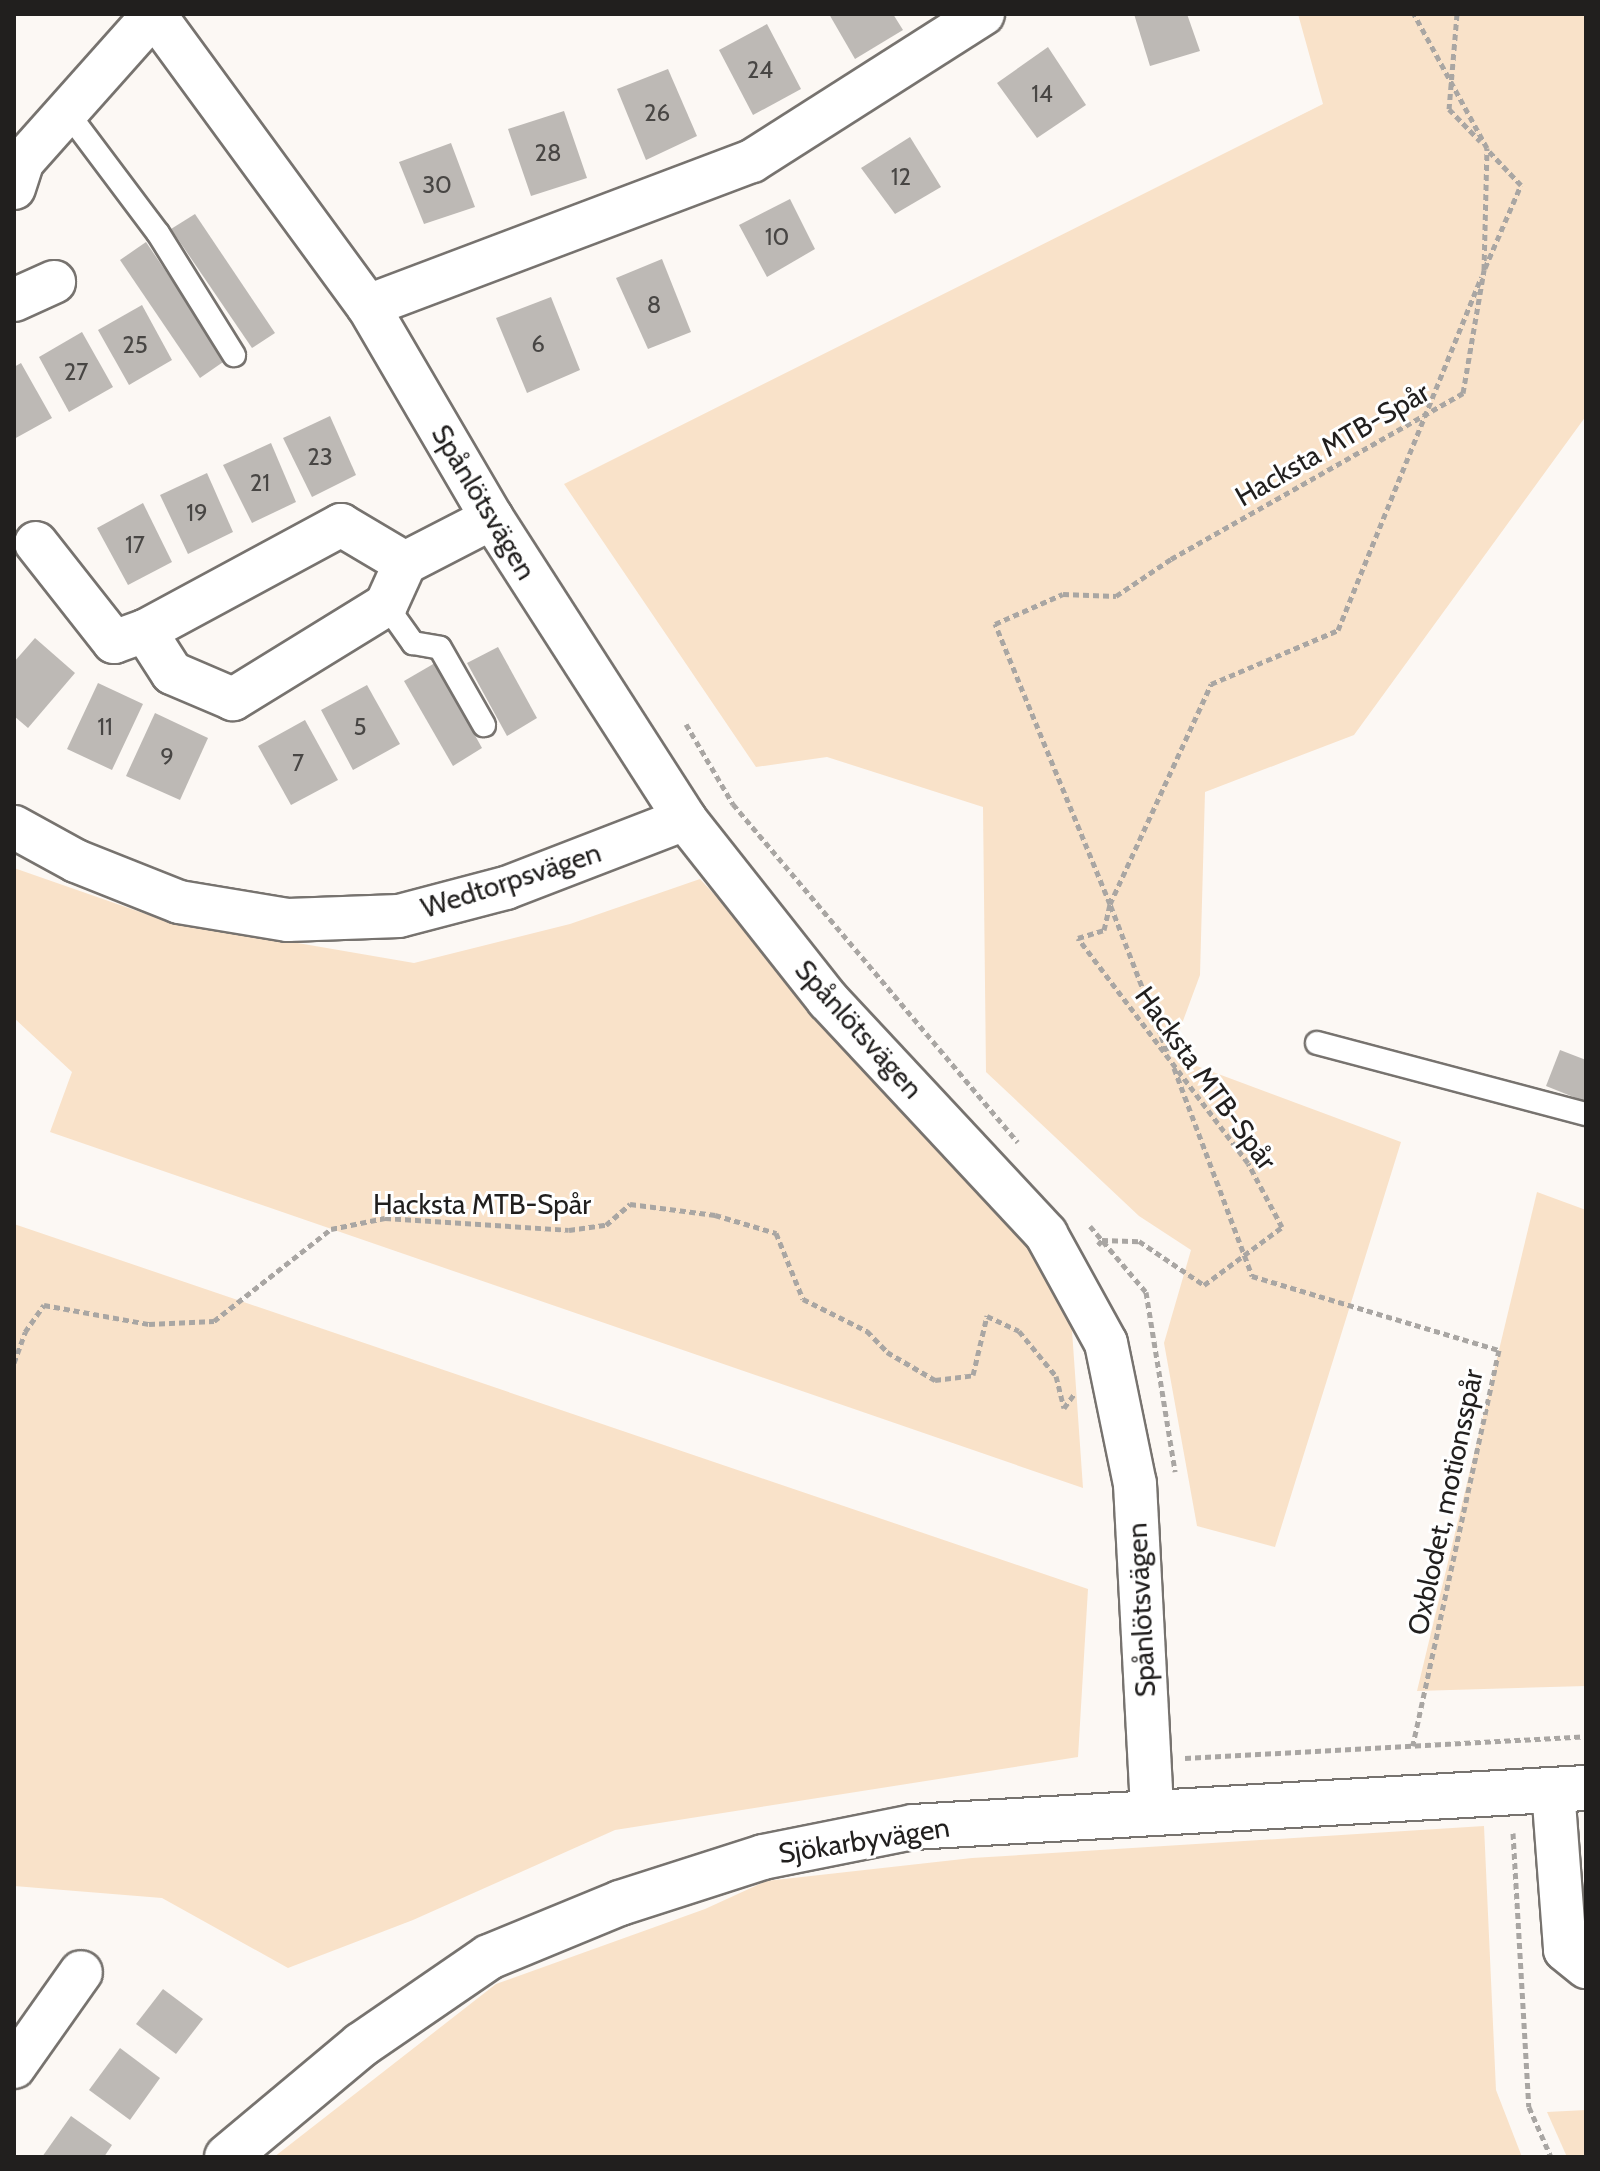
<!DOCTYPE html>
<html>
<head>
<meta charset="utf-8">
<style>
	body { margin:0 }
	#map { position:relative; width:1600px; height:2171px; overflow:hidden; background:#fcf8f4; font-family:Cabin,sans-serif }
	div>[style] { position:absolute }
	.green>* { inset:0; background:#f9e2c9 }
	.building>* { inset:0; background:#bdb9b5 }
	.path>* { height:5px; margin-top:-2.5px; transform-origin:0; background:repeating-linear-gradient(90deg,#a9a6a3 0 6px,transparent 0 10px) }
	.roads { filter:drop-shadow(2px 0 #77736f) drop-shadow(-2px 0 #77736f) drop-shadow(0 2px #77736f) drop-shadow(0 -2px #77736f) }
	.lane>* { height:22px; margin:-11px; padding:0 11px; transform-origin:11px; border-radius:11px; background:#fff }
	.street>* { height:42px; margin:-21px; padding:0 21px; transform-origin:21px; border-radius:21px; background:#fff }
	.secondary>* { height:44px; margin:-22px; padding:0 22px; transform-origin:22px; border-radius:22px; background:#fff }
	span { translate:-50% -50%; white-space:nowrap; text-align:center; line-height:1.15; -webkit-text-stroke:6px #fff; paint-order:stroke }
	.number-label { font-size:24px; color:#484644 }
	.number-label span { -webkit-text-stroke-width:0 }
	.street-label { font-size:28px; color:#211f1e }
	.frame { position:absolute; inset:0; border:16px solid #211f1e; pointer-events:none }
</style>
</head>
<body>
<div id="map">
	<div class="green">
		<div style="clip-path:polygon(1298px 14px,1586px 14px,1586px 416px,1354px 735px,1205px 792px,1200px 975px,1170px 1056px,1401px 1142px,1275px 1547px,1197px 1526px,1164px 1343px,1191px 1250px,1139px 1216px,986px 1072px,983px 807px,827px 757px,756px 767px,564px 484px,1323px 104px)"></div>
		<div style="clip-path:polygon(14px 868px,163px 920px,414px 963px,570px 924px,700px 879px,1012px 1216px,1071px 1316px,1083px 1488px,50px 1132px,72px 1072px,14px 1018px)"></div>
		<div style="clip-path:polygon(1537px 1192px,1586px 1210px,1586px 1686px,1417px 1691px)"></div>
		<div style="clip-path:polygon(14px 1224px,1088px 1589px,1078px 1757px,615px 1830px,413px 1920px,288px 1968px,162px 1898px,14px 1886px)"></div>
		<div style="clip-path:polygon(1484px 1826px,1496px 2090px,1522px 2157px,274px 2157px,496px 1984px,705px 1909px,766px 1881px,972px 1858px)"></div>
		<div style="clip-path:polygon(1586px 2110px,1586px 2157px,1567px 2157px,1547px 2112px)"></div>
	</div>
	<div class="building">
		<div style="clip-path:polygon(829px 14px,893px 14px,903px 30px,855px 59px)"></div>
		<div style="clip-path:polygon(1134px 14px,1187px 14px,1200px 51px,1150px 66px)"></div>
		<div style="clip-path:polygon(767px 24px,801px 89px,753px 115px,719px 50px)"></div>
		<div style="clip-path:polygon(1048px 47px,1086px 105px,1037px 138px,997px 83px)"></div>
		<div style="clip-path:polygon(668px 69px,697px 136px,646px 160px,617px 89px)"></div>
		<div style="clip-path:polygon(564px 111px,587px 178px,531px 196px,508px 129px)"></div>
		<div style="clip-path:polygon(910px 137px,941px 187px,895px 214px,861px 168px)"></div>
		<div style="clip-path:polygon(451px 143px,475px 207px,424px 224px,399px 162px)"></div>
		<div style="clip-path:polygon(790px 199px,815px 249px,767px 277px,739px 225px)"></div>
		<div style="clip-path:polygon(195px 214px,275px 333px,252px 348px,171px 229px)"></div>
		<div style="clip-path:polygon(146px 242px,226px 360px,200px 378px,120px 260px)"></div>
		<div style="clip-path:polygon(662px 259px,691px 332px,648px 349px,616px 278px)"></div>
		<div style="clip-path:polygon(551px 297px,580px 370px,527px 393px,496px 318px)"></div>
		<div style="clip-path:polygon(142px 305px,172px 360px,129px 385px,98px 330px)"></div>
		<div style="clip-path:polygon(82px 332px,113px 387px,69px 412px,39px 357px)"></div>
		<div style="clip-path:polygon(21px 363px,52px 418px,14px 439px,14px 367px)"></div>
		<div style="clip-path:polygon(330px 416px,356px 475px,312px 497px,283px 438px)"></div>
		<div style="clip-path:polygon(271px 443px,296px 502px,252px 523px,223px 465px)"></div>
		<div style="clip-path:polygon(207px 473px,233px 532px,188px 554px,160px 495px)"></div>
		<div style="clip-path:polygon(143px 503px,172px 562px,128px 585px,97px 528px)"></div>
		<div style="clip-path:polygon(35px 638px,75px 673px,28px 728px,14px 716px,14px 662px)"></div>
		<div style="clip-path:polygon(498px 647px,537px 718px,507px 736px,467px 663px)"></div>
		<div style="clip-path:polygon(435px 663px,482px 748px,453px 766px,404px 681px)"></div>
		<div style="clip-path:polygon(98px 683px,143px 704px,112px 770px,67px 749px)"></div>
		<div style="clip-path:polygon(367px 685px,400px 744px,353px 770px,321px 710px)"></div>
		<div style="clip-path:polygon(155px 713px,208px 738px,180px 800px,126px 776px)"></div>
		<div style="clip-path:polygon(305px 720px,338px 780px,291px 805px,258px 746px)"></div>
		<div style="clip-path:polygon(1560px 1050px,1586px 1060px,1586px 1102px,1546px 1086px)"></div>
		<div style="clip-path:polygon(163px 1989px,203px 2019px,176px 2054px,136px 2024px)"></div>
		<div style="clip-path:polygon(120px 2048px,160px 2078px,130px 2120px,89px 2090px)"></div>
		<div style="clip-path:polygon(71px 2116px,112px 2145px,104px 2157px,42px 2157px)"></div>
	</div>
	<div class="path">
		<div style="left:1457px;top:14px;width:95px;rotate:94.8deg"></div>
		<div style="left:1449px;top:109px;width:45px;rotate:45.9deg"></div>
		<div style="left:1485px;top:268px;width:90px;rotate:-66.6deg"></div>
		<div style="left:1521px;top:185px;width:51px;rotate:-133.4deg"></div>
		<div style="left:686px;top:724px;width:93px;rotate:59.6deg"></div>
		<div style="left:733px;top:804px;width:442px;rotate:49.9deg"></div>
		<div style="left:1167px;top:1051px;width:158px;rotate:-111.2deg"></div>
		<div style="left:1110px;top:904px;width:242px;rotate:-65.3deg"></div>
		<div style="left:1211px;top:684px;width:138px;rotate:-23deg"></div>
		<div style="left:1338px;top:630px;width:381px;rotate:-67.9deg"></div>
		<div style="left:1174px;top:1068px;width:222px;rotate:69.4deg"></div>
		<div style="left:1252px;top:1276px;width:258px;rotate:16.7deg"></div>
		<div style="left:1499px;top:1350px;width:405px;rotate:102.3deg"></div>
		<div style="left:1090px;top:1226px;width:87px;rotate:49.7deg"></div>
		<div style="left:1146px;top:1292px;width:182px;rotate:80.8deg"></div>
		<div style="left:1098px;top:1245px;width:6px;rotate:-51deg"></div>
		<div style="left:1102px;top:1240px;width:37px;rotate:2deg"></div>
		<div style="left:1139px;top:1241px;width:78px;rotate:34.1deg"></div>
		<div style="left:1204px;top:1285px;width:97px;rotate:-36.6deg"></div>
		<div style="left:1282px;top:1227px;width:72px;rotate:-118deg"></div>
		<div style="left:1248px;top:1163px;width:282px;rotate:-127.1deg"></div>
		<div style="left:1078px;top:938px;width:27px;rotate:-17deg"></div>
		<div style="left:1104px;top:930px;width:27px;rotate:-77deg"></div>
		<div style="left:1110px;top:904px;width:303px;rotate:-112.3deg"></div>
		<div style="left:995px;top:624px;width:74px;rotate:-23.8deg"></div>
		<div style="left:1063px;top:594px;width:53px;rotate:2.2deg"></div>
		<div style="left:1116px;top:596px;width:66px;rotate:-33.9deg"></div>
		<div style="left:1171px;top:559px;width:336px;rotate:-29.6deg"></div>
		<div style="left:1463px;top:393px;width:125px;rotate:-80.3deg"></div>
		<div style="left:1484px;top:270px;width:122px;rotate:-88.6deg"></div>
		<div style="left:1487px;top:148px;width:153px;rotate:-118.6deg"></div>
		<div style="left:14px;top:1363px;width:33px;rotate:-70deg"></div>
		<div style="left:25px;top:1332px;width:33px;rotate:-55deg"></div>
		<div style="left:44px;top:1305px;width:107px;rotate:10.3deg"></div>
		<div style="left:149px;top:1324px;width:65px;rotate:-2.6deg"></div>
		<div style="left:214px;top:1321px;width:149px;rotate:-38.2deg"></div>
		<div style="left:331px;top:1229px;width:55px;rotate:-11.5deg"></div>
		<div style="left:385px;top:1218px;width:184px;rotate:3.7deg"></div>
		<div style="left:569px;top:1230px;width:37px;rotate:-8deg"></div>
		<div style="left:606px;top:1225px;width:32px;rotate:-41deg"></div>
		<div style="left:630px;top:1204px;width:86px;rotate:7.4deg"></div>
		<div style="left:715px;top:1215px;width:64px;rotate:16.4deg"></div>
		<div style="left:776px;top:1233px;width:71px;rotate:67.8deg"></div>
		<div style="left:803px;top:1299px;width:72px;rotate:26.6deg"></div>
		<div style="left:867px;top:1331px;width:29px;rotate:46deg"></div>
		<div style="left:887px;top:1352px;width:56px;rotate:30.3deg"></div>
		<div style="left:935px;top:1380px;width:38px;rotate:-7deg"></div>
		<div style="left:973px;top:1375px;width:61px;rotate:-76.7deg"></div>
		<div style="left:987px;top:1316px;width:35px;rotate:25deg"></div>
		<div style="left:1019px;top:1331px;width:58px;rotate:50.6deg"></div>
		<div style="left:1056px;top:1376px;width:33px;rotate:76deg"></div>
		<div style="left:1064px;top:1408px;width:19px;rotate:-54deg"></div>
		<div style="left:1185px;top:1758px;width:402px;rotate:-3.1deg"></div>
		<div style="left:1513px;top:1833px;width:274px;rotate:86.7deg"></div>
		<div style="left:1529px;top:2107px;width:55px;rotate:66.3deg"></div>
	</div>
	<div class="roads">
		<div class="lane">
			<div style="left:67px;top:112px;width:151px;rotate:53.1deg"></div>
			<div style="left:158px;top:233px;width:144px;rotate:58.1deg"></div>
			<div style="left:386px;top:605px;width:47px;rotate:54.6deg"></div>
			<div style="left:413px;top:643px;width:27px;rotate:10deg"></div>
			<div style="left:440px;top:648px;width:89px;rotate:60.3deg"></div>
			<div style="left:1317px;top:1043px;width:278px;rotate:14.8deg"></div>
		</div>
		<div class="street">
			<div style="left:154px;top:14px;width:362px;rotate:53.8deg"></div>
			<div style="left:368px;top:306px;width:246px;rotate:59.7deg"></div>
			<div style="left:492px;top:518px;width:358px;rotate:57.3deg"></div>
			<div style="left:685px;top:819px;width:231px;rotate:51.7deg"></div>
			<div style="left:828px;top:1000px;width:320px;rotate:47deg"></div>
			<div style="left:1046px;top:1234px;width:124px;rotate:61.2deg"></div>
			<div style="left:1106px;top:1343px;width:144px;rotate:78.4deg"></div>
			<div style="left:1135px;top:1484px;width:329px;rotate:87deg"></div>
			<div style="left:14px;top:188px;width:28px;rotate:-72deg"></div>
			<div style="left:23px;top:161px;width:197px;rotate:-48.3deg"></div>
			<div style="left:14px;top:300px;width:44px;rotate:-24.2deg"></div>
			<div style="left:368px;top:306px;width:410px;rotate:-20.7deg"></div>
			<div style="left:752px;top:161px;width:274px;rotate:-32.5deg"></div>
			<div style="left:36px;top:543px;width:126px;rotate:51.8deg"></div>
			<div style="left:114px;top:642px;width:33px;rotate:-20deg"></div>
			<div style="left:405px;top:563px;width:46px;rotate:114.3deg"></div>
			<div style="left:386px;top:605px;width:180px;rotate:148.4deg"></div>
			<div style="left:233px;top:699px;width:66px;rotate:-156.9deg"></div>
			<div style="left:172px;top:673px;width:50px;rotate:-122.7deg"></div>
			<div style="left:145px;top:631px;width:223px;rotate:-28.4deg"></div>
			<div style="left:341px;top:525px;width:74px;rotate:30.7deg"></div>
			<div style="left:405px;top:563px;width:98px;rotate:-27.3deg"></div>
			<div style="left:14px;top:827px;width:71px;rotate:28.7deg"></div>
			<div style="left:76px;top:861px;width:111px;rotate:21.7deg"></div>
			<div style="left:179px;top:902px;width:110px;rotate:9.4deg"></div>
			<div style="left:288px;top:920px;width:111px;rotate:-2.1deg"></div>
			<div style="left:399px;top:916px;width:111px;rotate:-14.7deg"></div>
			<div style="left:506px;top:888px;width:192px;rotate:-21.1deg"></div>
			<div style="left:1553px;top:1789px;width:161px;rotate:85.7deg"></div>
			<div style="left:1565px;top:1950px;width:27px;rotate:39deg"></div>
			<div style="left:14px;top:2067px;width:116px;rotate:-54.8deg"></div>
		</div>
		<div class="secondary">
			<div style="left:227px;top:2157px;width:175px;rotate:-39.9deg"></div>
			<div style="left:361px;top:2045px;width:155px;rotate:-34.5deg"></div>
			<div style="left:489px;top:1957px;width:142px;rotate:-22.4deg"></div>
			<div style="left:620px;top:1903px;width:150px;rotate:-17.8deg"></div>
			<div style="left:763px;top:1857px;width:153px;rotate:-11.3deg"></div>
			<div style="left:913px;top:1827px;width:674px;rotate:-3.32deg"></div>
		</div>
	</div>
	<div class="number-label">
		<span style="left:760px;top:70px">24</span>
		<span style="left:1042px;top:94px">14</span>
		<span style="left:657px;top:113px">26</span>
		<span style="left:548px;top:153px">28</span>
		<span style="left:901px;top:177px">12</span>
		<span style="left:437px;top:185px">30</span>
		<span style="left:777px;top:237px">10</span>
		<span style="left:654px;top:305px">8</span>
		<span style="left:538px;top:344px">6</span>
		<span style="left:135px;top:345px">25</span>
		<span style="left:76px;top:372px">27</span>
		<span style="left:320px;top:457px">23</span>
		<span style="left:260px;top:483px">21</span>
		<span style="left:197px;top:513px">19</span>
		<span style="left:135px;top:545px">17</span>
		<span style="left:105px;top:727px">11</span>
		<span style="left:360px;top:727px">5</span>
		<span style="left:167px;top:757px">9</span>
		<span style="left:298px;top:763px">7</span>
	</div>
	<div class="street-label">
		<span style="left:1332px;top:444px;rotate:-30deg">Hacksta MTB-Spår</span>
		<span style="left:484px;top:502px;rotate:59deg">Spånlötsvägen</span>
		<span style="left:511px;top:880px;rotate:-18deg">Wedtorpsvägen</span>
		<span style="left:859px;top:1029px;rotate:48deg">Spånlötsvägen</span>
		<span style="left:1206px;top:1078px;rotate:54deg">Hacksta MTB-Spår</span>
		<span style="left:482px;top:1204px">Hacksta MTB-Spår</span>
		<span style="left:1445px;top:1502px;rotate:-78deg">Oxblodet, motionsspår</span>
		<span style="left:1141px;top:1610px;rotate:-93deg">Spånlötsvägen</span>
		<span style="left:864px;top:1840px;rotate:-9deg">Sjökarbyvägen</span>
	</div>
	<div class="frame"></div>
</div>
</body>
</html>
